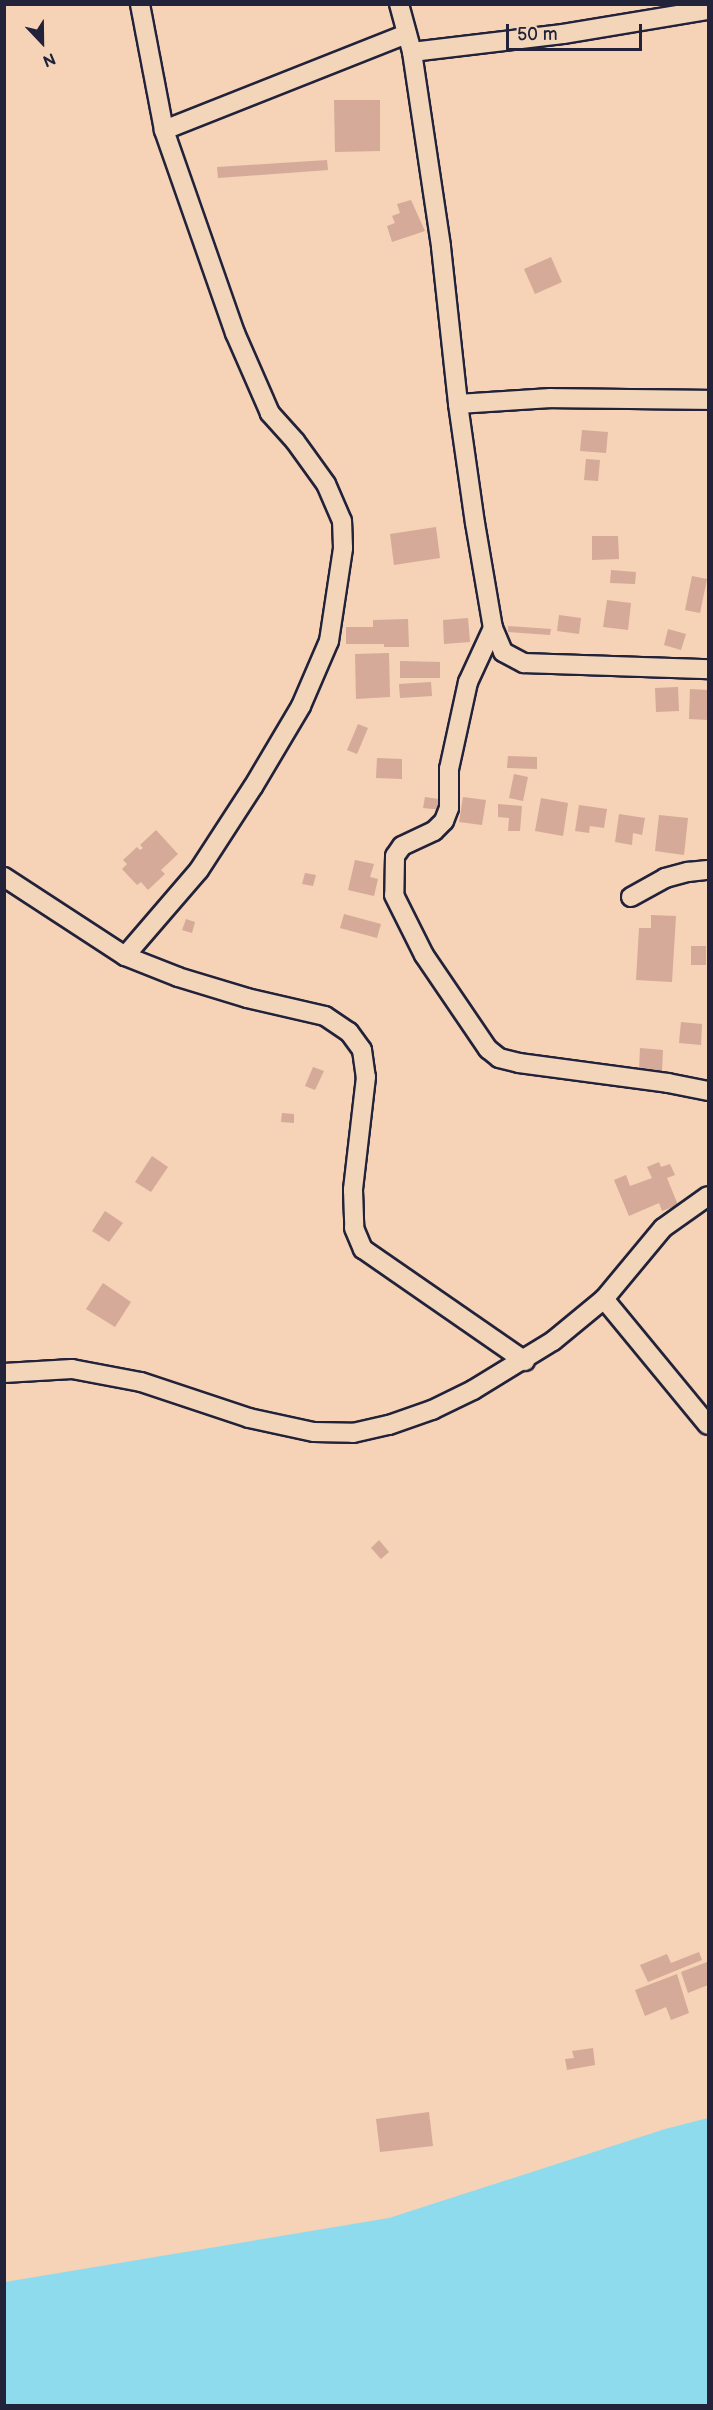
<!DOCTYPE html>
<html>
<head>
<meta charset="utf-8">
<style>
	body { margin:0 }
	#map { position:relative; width:713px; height:2410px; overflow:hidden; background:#f6d2b6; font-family:"Balsamiq Sans",sans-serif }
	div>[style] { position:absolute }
	.water>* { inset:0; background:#8fdbee }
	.building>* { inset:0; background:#d5aa98 }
	.roads { filter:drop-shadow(2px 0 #22223b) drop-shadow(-2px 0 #22223b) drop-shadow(0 2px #22223b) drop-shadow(0 -2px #22223b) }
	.street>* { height:18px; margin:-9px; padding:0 9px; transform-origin:9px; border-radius:9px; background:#f3d6ba }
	span { translate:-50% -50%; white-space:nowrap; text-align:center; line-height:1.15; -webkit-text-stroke:5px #f3d6ba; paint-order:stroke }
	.frame { position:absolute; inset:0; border:6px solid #22223b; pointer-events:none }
	.north { position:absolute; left:12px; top:12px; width:60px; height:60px; -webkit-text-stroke:4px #f3d6ba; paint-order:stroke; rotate:158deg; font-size:16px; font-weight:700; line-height:24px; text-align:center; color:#22223b }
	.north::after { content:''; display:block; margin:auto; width:21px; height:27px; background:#22223b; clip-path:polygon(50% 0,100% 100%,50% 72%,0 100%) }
	.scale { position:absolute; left:506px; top:24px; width:136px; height:27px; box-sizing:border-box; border:3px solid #22223b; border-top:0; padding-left:8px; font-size:18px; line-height:21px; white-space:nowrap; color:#22223b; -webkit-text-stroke:4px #f3d6ba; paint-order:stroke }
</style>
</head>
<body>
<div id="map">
	<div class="water">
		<div style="clip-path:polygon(708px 2118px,708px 2405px,5px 2405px,5px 2282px,389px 2218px,665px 2129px)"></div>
	</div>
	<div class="building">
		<div style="clip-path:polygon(334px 100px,380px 100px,380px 151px,335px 152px)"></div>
		<div style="clip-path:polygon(327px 160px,328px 170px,218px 178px,217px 167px)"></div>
		<div style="clip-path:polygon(411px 200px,425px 231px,392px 242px,387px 226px,395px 223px,392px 216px,400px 213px,397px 204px)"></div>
		<div style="clip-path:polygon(551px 257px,562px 282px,535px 294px,524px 269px)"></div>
		<div style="clip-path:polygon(582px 430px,608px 432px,606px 453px,580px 451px)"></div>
		<div style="clip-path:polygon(586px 459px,600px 460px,598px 481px,584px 480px)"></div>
		<div style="clip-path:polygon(436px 527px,440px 558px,394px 565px,390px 534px)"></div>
		<div style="clip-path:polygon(592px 536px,618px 536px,619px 559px,592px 560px)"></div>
		<div style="clip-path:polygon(611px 570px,636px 572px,635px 584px,610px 583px)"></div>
		<div style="clip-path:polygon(692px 576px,707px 579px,700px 613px,685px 610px)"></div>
		<div style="clip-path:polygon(607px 600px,631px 603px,628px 630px,603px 627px)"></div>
		<div style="clip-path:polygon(559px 615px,581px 618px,579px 634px,557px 631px)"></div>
		<div style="clip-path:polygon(468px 618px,470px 642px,444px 644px,443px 620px)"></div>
		<div style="clip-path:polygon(408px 619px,409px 647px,384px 647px,384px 644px,346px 644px,346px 627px,373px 627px,373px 620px)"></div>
		<div style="clip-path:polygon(508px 626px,551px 629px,550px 635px,508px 632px)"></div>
		<div style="clip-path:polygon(668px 629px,686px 634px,681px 650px,664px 645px)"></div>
		<div style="clip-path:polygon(389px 653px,390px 697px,356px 699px,355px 654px)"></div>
		<div style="clip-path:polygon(400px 661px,440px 662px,440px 678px,400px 678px)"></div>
		<div style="clip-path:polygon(431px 682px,432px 696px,400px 698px,399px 684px)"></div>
		<div style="clip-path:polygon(678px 687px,679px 711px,656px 712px,655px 688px)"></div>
		<div style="clip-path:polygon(690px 689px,708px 690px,708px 720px,689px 719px)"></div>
		<div style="clip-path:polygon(358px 724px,368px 728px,357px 754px,347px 750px)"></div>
		<div style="clip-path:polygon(508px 756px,537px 757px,537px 769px,507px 768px)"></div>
		<div style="clip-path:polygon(377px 758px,402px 759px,402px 779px,376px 778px)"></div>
		<div style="clip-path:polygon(514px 774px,528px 777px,523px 801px,509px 798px)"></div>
		<div style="clip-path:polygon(425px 797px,445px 800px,443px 810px,423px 808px)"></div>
		<div style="clip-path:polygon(463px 797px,486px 800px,482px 825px,459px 822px)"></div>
		<div style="clip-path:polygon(541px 798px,568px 803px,563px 836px,535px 831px)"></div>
		<div style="clip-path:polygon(498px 804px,522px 806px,520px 831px,508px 831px,509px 818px,498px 817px)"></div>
		<div style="clip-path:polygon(579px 805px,607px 809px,604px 828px,590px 826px,589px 833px,575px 831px)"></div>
		<div style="clip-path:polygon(619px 814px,645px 818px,642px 835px,633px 833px,632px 845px,615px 842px)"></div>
		<div style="clip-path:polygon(659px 815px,688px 818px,684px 855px,655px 851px)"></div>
		<div style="clip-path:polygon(156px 830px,178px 854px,161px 870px,165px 874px,148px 890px,141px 882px,137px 885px,122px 869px,127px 864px,123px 860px,137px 847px,140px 850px,143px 848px,140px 845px)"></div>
		<div style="clip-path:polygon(355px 860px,374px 864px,370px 877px,378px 879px,374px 896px,348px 890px)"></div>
		<div style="clip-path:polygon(305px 873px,316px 875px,313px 886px,302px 884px)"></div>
		<div style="clip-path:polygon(344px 914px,381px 924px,377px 938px,340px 928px)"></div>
		<div style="clip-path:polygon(651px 915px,676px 916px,672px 982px,636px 980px,639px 928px,651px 928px)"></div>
		<div style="clip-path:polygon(186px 919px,195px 922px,192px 933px,182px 930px)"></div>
		<div style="clip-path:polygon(691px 946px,706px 946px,706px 965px,691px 965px)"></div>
		<div style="clip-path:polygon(681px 1022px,702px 1024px,701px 1045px,679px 1043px)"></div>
		<div style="clip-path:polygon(640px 1048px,663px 1050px,662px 1071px,639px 1070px)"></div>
		<div style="clip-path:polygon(313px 1067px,324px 1071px,315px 1090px,305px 1086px)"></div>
		<div style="clip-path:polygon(282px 1113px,294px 1114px,294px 1123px,281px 1122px)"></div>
		<div style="clip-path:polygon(152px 1156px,168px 1167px,151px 1192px,135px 1182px)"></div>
		<div style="clip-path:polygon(659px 1162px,661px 1167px,670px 1164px,675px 1175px,667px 1178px,678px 1205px,662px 1211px,659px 1203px,629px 1216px,614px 1180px,626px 1175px,630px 1186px,652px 1178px,647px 1167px)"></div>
		<div style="clip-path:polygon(105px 1211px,123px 1223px,109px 1242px,92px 1231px)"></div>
		<div style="clip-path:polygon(103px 1283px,131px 1302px,115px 1327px,86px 1309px)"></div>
		<div style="clip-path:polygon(379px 1540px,389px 1552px,381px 1559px,371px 1548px)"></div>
		<div style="clip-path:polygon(699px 1952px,702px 1960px,648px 1982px,640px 1965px,667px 1954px,671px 1963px)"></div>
		<div style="clip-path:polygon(707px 1962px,708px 1985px,688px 1993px,681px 1972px)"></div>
		<div style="clip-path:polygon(677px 1974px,689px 2013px,671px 2020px,666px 2007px,645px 2016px,635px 1990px)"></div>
		<div style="clip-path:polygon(593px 2048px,595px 2065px,567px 2070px,565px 2059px,574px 2058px,572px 2051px)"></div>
		<div style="clip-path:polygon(429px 2112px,433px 2146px,380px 2152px,376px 2119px)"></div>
	</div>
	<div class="roads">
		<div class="street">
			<div style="left:399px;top:4px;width:50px;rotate:74.8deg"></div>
			<div style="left:412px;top:52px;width:197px;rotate:81.5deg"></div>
			<div style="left:441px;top:247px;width:158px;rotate:83.8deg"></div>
			<div style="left:458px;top:404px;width:120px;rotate:81.9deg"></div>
			<div style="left:475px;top:523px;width:107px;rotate:80.3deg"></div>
			<div style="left:493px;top:628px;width:26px;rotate:67deg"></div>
			<div style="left:503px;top:652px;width:24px;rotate:28deg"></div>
			<div style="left:524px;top:663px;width:184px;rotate:1.9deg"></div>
			<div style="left:412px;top:52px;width:152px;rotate:-6.8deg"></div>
			<div style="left:563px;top:34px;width:147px;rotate:-9.4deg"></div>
			<div style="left:164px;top:130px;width:261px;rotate:-21.6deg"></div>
			<div style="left:458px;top:404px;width:93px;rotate:-3.7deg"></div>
			<div style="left:551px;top:398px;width:157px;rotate:0.7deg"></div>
			<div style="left:493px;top:628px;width:60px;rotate:114.8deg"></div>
			<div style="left:468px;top:682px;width:89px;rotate:102.3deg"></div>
			<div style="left:449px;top:769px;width:39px;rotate:90deg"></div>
			<div style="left:449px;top:808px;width:14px;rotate:111deg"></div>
			<div style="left:444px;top:821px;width:14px;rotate:135deg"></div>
			<div style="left:434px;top:831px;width:35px;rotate:155deg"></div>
			<div style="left:402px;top:846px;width:12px;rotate:125deg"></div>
			<div style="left:395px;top:856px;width:39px;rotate:91deg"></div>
			<div style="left:394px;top:895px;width:67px;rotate:63.4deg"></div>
			<div style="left:424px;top:955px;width:114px;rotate:55.8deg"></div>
			<div style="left:488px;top:1049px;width:14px;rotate:39deg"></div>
			<div style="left:499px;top:1058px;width:21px;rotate:14deg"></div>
			<div style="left:519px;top:1063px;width:150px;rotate:7.6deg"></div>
			<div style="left:668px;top:1083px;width:41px;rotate:11.3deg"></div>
			<div style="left:4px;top:877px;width:145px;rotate:33.1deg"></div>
			<div style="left:125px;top:956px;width:57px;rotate:21.6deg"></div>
			<div style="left:178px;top:977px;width:72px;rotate:16.9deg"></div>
			<div style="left:247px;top:998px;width:80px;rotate:13deg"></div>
			<div style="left:325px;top:1016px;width:29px;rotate:34deg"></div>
			<div style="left:349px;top:1032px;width:22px;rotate:54deg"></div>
			<div style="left:362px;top:1050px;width:27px;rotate:82deg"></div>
			<div style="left:366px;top:1077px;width:114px;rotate:96.6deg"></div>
			<div style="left:353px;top:1190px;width:38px;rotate:88deg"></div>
			<div style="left:354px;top:1228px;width:23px;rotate:67deg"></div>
			<div style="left:363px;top:1249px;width:197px;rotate:34.7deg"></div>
			<div style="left:631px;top:897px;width:39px;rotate:-29deg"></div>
			<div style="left:665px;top:878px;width:24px;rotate:-15deg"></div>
			<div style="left:688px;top:872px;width:20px;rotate:-6deg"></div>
			<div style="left:125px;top:956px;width:113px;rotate:-49.3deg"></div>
			<div style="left:199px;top:870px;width:99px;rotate:-57deg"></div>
			<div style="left:253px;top:787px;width:94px;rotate:-59.3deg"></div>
			<div style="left:301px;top:706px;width:71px;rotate:-66.7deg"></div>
			<div style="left:329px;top:641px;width:94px;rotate:-81.4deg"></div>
			<div style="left:343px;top:548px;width:27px;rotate:-92deg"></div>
			<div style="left:342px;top:521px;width:40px;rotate:-113.4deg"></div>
			<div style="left:326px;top:484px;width:53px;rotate:-125.8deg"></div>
			<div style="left:295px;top:441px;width:38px;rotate:-132deg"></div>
			<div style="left:270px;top:413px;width:87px;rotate:-113.6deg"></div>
			<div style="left:235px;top:333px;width:215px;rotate:-109.3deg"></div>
			<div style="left:164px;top:130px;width:128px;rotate:-100.8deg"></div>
			<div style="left:604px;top:1299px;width:163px;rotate:50.5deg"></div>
			<div style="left:4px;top:1373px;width:68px;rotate:-3.4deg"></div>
			<div style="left:72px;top:1369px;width:70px;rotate:10.7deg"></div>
			<div style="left:141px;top:1382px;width:114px;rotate:18.4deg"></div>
			<div style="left:249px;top:1418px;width:66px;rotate:12.2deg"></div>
			<div style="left:314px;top:1432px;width:39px;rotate:1deg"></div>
			<div style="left:353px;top:1433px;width:37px;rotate:-13deg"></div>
			<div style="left:389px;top:1425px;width:46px;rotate:-19.2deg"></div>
			<div style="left:432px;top:1410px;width:46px;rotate:-26deg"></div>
			<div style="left:473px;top:1390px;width:94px;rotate:-31.5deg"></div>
			<div style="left:553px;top:1341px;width:66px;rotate:-39.5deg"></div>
			<div style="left:604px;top:1299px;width:92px;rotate:-50.3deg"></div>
			<div style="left:663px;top:1228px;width:55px;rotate:-35.4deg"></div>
		</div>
	</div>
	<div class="frame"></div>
	<div class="north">N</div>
	<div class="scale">50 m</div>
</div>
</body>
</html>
